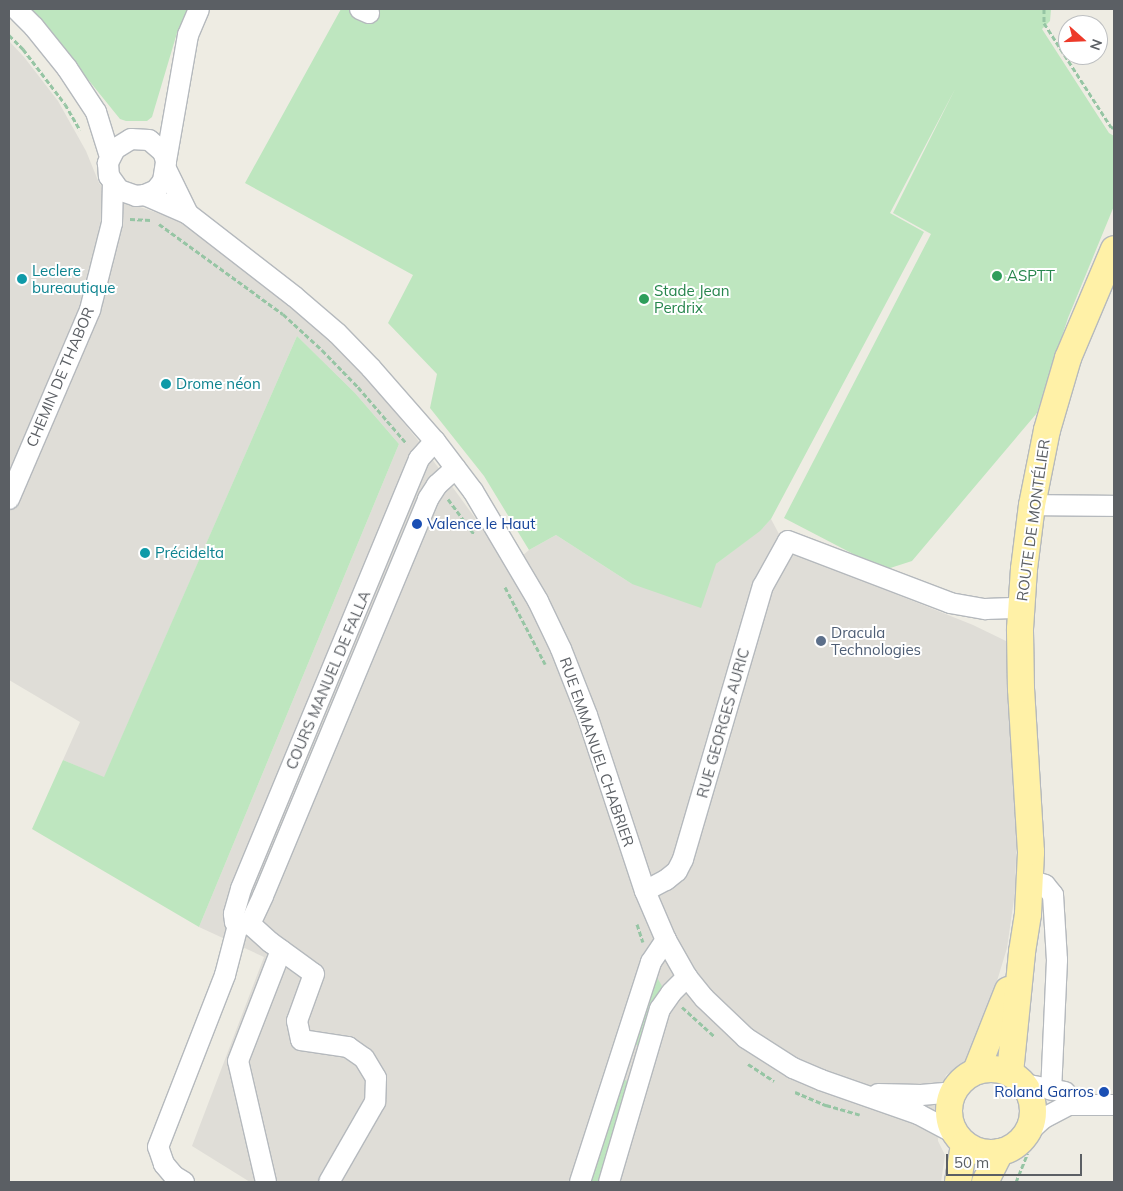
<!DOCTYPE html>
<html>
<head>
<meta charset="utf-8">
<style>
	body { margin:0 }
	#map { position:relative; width:1123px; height:1191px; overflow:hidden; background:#eeece3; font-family:Mulish,sans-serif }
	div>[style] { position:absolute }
	.industrial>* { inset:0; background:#dfddd7 }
	.green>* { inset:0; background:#bee6bf }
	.path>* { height:3px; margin-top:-1.5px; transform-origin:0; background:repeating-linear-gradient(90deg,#96c5a4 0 5px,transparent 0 7.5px) }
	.roads { filter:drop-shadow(1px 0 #b5b9bd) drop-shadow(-1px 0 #b5b9bd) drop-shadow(0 1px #b5b9bd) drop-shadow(0 -1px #b5b9bd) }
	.minor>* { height:20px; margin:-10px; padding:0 10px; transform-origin:10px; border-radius:10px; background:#fff }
	.major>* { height:26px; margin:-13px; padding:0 13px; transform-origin:13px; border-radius:13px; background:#fff1a7 }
	.major>.ring { margin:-13px; padding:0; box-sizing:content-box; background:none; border:26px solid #fff1a7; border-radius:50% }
	.dots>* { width:14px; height:14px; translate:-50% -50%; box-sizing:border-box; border:2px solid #fff; border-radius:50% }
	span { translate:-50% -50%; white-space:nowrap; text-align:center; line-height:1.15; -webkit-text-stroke:4px #fff; paint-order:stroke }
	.culture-label { font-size:15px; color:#0d838f }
	.left { translate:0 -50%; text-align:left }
	.leisure-label { font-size:15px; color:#27864d }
	.street-label { font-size:15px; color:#5b5f64 }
	.transit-label { font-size:15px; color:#164399 }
	.right { translate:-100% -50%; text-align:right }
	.service-label { font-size:15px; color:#4e5e75 }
	.frame { position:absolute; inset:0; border:10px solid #5b5f64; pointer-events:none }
	.north { position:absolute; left:1058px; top:15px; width:50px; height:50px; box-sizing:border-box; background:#fff; border:1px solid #bdbfc1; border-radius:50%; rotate:110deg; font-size:14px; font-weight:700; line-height:20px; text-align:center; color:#5b5f64 }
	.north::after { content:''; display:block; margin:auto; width:18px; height:22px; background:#ed3a2a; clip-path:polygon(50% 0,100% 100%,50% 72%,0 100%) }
	.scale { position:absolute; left:946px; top:1154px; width:136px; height:22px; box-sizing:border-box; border:2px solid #5b5f64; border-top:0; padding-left:6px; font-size:15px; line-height:18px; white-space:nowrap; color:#5b5f64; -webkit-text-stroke:4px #fff; paint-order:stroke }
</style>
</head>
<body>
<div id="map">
	<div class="industrial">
		<div style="clip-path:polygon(9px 41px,24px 57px,58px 101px,86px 151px,99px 183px,107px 192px,134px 205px,184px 222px,288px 302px,364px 374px,421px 444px,489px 537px,507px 569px,529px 550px,556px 535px,632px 584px,716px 564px,759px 531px,771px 519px,788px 551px,973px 625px,1006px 641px,1017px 824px,1015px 892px,1007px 948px,974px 1057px,946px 1075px,937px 1104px,938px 1141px,945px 1155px,941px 1182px,250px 1182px,192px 1146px,264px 957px,199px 927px,399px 444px,355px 393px,297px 336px,104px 778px,63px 760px,80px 722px,9px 680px)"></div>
	</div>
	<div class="green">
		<div style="clip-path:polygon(31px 9px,188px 9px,177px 33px,152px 117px,147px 121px,126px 121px,120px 119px)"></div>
		<div style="clip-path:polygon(341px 9px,1051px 9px,1050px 21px,1042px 29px,1109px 133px,1114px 136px,1114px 206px,1068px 318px,1037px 413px,912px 561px,884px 570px,784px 518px,931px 234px,893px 213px,955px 89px,890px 213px,924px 232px,771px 519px,760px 531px,716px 564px,701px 608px,632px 584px,556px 535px,529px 550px,484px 476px,430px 408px,437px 374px,388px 323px,413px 275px,245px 183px)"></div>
		<div style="clip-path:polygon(297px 336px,355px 393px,399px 444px,199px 927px,32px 829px,63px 760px,104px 777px)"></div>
		<div style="clip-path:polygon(656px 976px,662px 986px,643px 1047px,630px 1043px)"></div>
		<div style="clip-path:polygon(620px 1079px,633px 1082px,601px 1182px,588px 1182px)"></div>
	</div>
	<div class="path">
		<div style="left:1044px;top:9px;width:14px;rotate:90deg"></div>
		<div style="left:1044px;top:23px;width:124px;rotate:57.2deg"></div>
		<div style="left:1111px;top:127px;width:3px;rotate:18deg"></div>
		<div style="left:9px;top:35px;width:20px;rotate:45deg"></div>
		<div style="left:23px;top:49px;width:69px;rotate:52.6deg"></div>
		<div style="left:65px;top:104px;width:30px;rotate:60deg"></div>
		<div style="left:130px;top:219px;width:21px;rotate:3deg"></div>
		<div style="left:159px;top:224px;width:153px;rotate:36deg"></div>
		<div style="left:283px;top:314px;width:53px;rotate:42.7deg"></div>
		<div style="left:322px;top:350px;width:52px;rotate:45.8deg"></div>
		<div style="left:358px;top:387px;width:75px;rotate:49.3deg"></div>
		<div style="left:448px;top:499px;width:44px;rotate:53.4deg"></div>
		<div style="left:505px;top:587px;width:87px;rotate:62.5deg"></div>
		<div style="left:637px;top:924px;width:19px;rotate:72deg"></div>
		<div style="left:682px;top:1007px;width:43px;rotate:42.2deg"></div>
		<div style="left:748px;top:1064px;width:31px;rotate:33deg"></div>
		<div style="left:795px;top:1092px;width:34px;rotate:23deg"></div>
		<div style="left:826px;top:1105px;width:35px;rotate:16deg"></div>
		<div style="left:1016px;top:1182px;width:31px;rotate:-68deg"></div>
	</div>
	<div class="roads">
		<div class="minor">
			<div style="left:16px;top:9px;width:25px;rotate:45deg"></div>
			<div style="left:34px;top:27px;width:53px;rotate:51.2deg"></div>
			<div style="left:67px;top:68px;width:53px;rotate:56.6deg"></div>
			<div style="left:96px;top:112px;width:47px;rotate:72.7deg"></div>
			<div style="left:360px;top:9px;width:10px;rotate:24deg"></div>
			<div style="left:166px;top:161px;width:128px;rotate:-80.1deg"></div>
			<div style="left:188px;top:35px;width:28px;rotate:-67deg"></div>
			<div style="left:166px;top:169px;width:50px;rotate:63.9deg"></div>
			<div style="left:145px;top:195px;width:12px;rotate:-24deg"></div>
			<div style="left:156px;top:190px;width:11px;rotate:-52deg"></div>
			<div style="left:163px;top:181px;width:20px;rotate:-81deg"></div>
			<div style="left:166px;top:161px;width:9px;rotate:-108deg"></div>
			<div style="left:163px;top:152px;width:18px;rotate:-139deg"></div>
			<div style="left:149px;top:140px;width:18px;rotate:-177deg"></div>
			<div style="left:131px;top:139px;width:19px;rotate:148deg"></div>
			<div style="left:115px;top:149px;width:16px;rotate:117deg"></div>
			<div style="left:108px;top:163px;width:13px;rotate:86deg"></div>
			<div style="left:109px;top:176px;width:17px;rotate:54deg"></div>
			<div style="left:119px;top:190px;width:18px;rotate:19deg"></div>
			<div style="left:136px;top:196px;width:9px;rotate:-6deg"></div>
			<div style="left:145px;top:195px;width:47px;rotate:23.8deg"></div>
			<div style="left:188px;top:214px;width:135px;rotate:37.8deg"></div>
			<div style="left:295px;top:297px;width:55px;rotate:40.6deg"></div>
			<div style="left:337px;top:333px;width:49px;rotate:45.8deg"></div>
			<div style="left:371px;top:368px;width:97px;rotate:48.8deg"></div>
			<div style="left:435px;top:441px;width:63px;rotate:52.8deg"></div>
			<div style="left:473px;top:491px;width:128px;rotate:59.4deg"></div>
			<div style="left:538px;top:601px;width:53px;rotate:64.4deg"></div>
			<div style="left:561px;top:649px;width:71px;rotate:68.5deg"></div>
			<div style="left:587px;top:715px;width:185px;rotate:71.8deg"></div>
			<div style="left:645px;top:891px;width:53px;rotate:66.8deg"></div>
			<div style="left:666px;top:940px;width:43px;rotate:60.4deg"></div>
			<div style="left:687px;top:977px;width:27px;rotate:51deg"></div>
			<div style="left:704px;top:998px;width:58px;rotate:43.6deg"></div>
			<div style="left:746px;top:1038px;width:56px;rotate:32.6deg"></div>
			<div style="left:793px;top:1068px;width:30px;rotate:23deg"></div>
			<div style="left:821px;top:1080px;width:103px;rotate:19.3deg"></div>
			<div style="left:918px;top:1114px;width:41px;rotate:27.8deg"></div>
			<div style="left:435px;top:441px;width:24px;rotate:132deg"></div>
			<div style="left:419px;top:459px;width:465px;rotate:112.5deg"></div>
			<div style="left:241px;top:889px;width:26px;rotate:106deg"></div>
			<div style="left:234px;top:914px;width:8px;rotate:83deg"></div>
			<div style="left:235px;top:922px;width:4px;rotate:45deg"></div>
			<div style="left:238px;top:925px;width:12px;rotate:-5deg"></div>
			<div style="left:250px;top:924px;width:31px;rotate:-65deg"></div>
			<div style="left:263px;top:896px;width:430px;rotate:-67.4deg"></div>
			<div style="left:428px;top:499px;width:17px;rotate:-57deg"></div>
			<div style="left:437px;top:485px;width:25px;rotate:-42deg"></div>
			<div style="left:9px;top:499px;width:206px;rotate:-66.8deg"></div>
			<div style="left:90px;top:310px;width:90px;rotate:-75.8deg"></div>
			<div style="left:112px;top:223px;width:40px;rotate:-88.6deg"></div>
			<div style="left:1032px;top:505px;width:82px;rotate:0.7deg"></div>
			<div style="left:1030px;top:880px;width:16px;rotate:18deg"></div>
			<div style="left:1045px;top:885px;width:13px;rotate:51deg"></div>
			<div style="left:1053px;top:895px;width:65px;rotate:86.5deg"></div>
			<div style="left:1057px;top:960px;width:130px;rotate:92.6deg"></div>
			<div style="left:645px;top:891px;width:24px;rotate:-28deg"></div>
			<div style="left:666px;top:880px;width:14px;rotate:-39deg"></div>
			<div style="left:677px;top:871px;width:13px;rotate:-63deg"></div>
			<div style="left:683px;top:859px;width:284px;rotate:-73.7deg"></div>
			<div style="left:763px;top:586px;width:51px;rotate:-60.9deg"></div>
			<div style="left:788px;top:541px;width:173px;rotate:20.9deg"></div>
			<div style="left:950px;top:603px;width:36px;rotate:10deg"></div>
			<div style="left:985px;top:609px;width:35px;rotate:-2deg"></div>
			<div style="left:250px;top:924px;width:27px;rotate:42deg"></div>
			<div style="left:270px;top:942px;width:54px;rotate:36deg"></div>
			<div style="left:314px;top:974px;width:50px;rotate:109.9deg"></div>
			<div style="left:297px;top:1021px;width:19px;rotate:78deg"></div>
			<div style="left:301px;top:1040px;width:48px;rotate:8.5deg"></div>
			<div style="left:348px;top:1047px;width:19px;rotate:35deg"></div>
			<div style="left:364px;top:1058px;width:23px;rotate:59deg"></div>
			<div style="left:376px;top:1078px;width:24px;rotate:92deg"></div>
			<div style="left:375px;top:1102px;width:92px;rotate:119.9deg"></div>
			<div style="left:1024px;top:1084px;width:42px;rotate:11deg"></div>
			<div style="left:878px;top:1094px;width:43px;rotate:1.3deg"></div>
			<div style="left:921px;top:1095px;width:32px;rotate:-5deg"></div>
			<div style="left:1026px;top:1134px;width:24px;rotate:-42deg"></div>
			<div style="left:1044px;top:1118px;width:27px;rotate:-28deg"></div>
			<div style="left:1068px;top:1105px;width:46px"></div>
			<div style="left:184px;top:1182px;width:12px;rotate:-149deg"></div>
			<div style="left:174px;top:1176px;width:16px;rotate:-130deg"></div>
			<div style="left:164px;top:1164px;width:18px;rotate:-109deg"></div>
			<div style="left:158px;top:1147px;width:185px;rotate:-68.7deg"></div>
			<div style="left:225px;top:975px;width:52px;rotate:-75.4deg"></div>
			<div style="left:266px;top:1182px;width:124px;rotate:-103deg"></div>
			<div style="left:238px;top:1061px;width:119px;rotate:-68.8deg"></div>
			<div style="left:580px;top:1182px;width:231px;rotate:-72.1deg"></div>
			<div style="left:651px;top:962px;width:27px;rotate:-56deg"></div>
			<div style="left:609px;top:1182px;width:180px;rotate:-73.6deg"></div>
			<div style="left:660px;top:1009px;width:19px;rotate:-55deg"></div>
			<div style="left:671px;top:993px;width:23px;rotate:-45deg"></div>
		</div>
		<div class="major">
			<div class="ring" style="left:949px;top:1069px;width:58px;height:58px"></div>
			<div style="left:976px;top:1071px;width:87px;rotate:-68.4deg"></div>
			<div style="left:1010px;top:1073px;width:122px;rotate:-84.3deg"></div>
			<div style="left:1022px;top:952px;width:38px;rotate:-81deg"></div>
			<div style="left:1028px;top:914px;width:62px;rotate:-87.2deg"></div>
			<div style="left:1031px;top:852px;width:163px;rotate:-93.5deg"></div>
			<div style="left:1021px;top:689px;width:60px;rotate:-91deg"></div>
			<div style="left:1020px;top:629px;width:60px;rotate:-86.2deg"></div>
			<div style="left:1024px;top:569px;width:64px;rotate:-82.9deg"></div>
			<div style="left:1032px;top:505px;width:76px;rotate:-78.7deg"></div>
			<div style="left:1047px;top:430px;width:75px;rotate:-73.7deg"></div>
			<div style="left:1068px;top:358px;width:118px;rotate:-67.1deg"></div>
			<div style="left:958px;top:1182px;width:38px;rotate:-81deg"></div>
			<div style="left:985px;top:1182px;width:34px;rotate:-63deg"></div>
		</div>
	</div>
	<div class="dots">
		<div style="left:997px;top:276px;background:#2e9e5b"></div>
		<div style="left:22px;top:279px;background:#0f9aa8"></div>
		<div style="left:644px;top:299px;background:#2e9e5b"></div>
		<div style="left:166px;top:384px;background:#0f9aa8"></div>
		<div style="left:417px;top:524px;background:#1a4fb4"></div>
		<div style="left:145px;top:553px;background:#0f9aa8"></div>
		<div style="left:821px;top:641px;background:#5c6f8a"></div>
		<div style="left:1104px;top:1092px;background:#1a4fb4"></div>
	</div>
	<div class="culture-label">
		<span class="left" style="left:32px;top:279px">Leclere<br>bureautique</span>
		<span class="left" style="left:176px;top:384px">Drome néon</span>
		<span class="left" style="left:155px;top:553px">Précidelta</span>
	</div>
	<div class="leisure-label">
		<span class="left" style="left:1007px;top:276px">ASPTT</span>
		<span class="left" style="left:654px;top:299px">Stade Jean<br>Perdrix</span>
	</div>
	<div class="street-label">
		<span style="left:60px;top:377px;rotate:-67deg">CHEMIN DE THABOR</span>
		<span style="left:1033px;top:520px;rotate:-82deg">ROUTE DE MONTÉLIER</span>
		<span style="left:328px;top:680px;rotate:-67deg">COURS MANUEL DE FALLA</span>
		<span style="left:723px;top:723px;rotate:-74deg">RUE GEORGES AURIC</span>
		<span style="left:597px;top:752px;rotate:71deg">RUE EMMANUEL CHABRIER</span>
	</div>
	<div class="transit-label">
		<span class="left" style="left:427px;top:524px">Valence le Haut</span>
		<span class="right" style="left:1094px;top:1092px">Roland Garros</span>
	</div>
	<div class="service-label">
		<span class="left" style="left:831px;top:641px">Dracula<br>Technologies</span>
	</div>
	<div class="frame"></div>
	<div class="north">N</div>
	<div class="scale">50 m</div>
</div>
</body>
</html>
